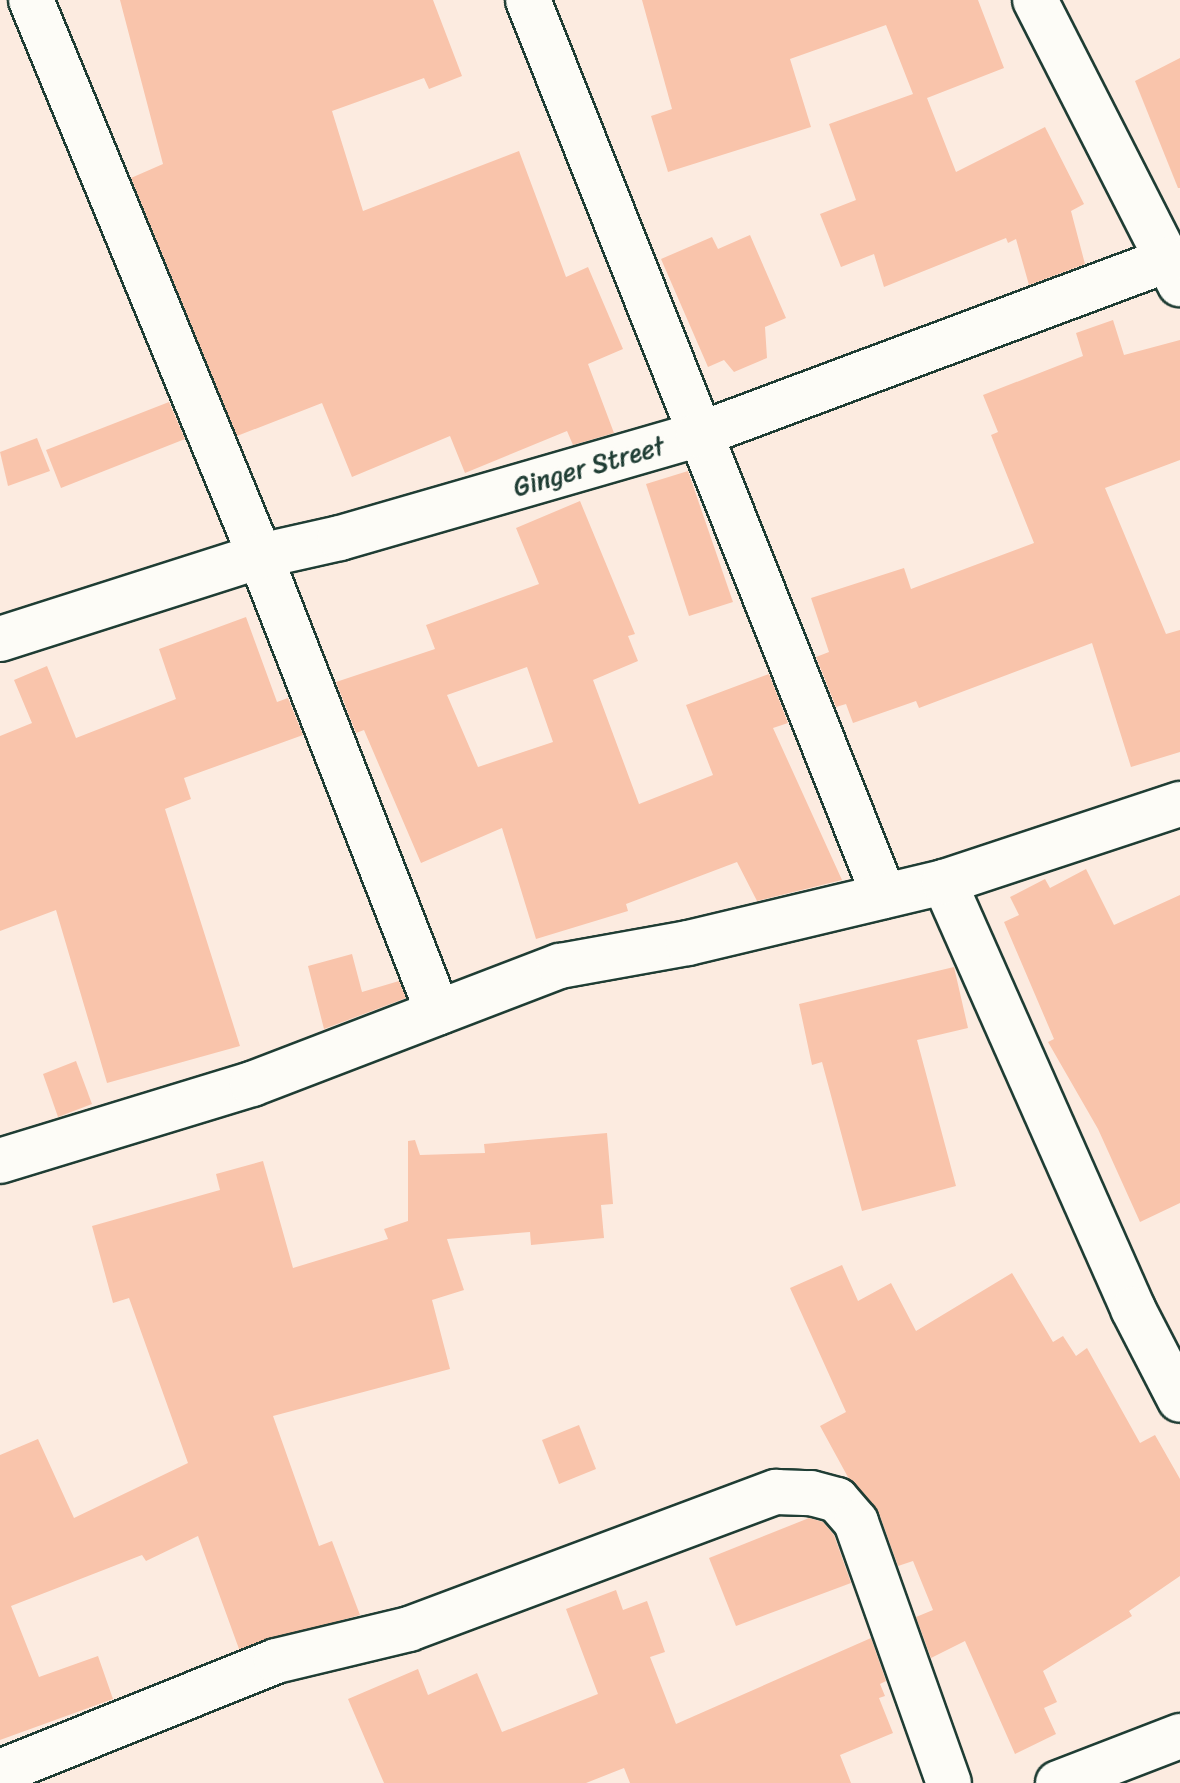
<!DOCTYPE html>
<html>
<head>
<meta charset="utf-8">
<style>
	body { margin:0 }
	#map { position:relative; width:1180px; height:1783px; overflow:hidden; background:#fcebe0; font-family:Sriracha,sans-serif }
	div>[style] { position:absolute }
	.building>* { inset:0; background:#f9c4ab }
	.roads { filter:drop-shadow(2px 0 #1f3d34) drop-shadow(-2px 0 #1f3d34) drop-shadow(0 2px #1f3d34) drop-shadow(0 -2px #1f3d34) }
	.street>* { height:44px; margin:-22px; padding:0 22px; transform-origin:22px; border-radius:22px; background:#fdfcf7 }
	span { translate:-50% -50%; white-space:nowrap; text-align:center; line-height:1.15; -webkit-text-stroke:6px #fdfcf7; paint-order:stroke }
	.street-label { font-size:26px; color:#1f3d34 }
</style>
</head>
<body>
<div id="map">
	<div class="building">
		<div style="clip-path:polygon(120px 0,433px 0,462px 76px,429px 89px,424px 78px,332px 111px,363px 211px,519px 151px,566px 277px,588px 267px,623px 349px,588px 364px,614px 433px,573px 445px,567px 431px,465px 473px,450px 436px,352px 477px,322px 403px,237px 436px,131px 178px,163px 164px)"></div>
		<div style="clip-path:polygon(642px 0,978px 0,1004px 68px,927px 98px,956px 172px,1045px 127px,1084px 204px,1071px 211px,1085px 264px,1029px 285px,1016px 239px,1008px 243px,1006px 238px,884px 287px,874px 254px,841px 267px,820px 214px,856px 200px,829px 124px,913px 94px,886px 25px,790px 59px,811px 127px,668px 172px,651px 116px,672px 109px)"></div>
		<div style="clip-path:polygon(1180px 58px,1180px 188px,1178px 188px,1135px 81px)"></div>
		<div style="clip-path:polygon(750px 235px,786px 318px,765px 327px,767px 358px,734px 372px,724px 360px,708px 367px,661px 259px,712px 237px,718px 249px)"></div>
		<div style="clip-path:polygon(1113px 320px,1124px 355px,1180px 340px,1180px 460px,1105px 488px,1166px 634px,1180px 630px,1180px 752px,1131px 767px,1092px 643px,919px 708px,916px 701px,853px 723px,846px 704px,836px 707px,816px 657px,829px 652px,811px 598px,904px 568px,911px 589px,1034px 543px,991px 435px,998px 432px,983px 395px,1083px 356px,1076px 333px)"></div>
		<div style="clip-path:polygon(169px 402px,185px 439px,61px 488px,46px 450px)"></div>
		<div style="clip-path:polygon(37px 438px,50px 471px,8px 486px,0 452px)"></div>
		<div style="clip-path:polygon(688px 471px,733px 602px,689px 616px,646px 484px)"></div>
		<div style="clip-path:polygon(evenodd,580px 501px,635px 634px,628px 636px,638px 661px,593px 680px,639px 804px,713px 775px,686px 705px,769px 674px,788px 723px,773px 728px,842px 880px,757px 901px,737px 862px,626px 904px,628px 911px,536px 939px,502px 828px,421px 863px,364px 730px,356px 733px,336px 682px,435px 649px,426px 625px,539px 584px,516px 528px,580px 501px,527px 667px,553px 742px,478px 767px,447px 695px,527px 667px)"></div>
		<div style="clip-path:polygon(246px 617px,277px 702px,288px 698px,303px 735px,184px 778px,191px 799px,165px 809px,240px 1046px,107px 1083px,56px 910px,0 931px,0 736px,32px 723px,14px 680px,47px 666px,76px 738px,176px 699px,159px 649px)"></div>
		<div style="clip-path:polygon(1086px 869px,1114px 925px,1180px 895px,1180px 1203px,1140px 1222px,1098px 1129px,1048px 1042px,1054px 1039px,1004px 922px,1019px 915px,1010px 897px,1045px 879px,1050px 888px)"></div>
		<div style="clip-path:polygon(352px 954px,362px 992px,399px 981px,406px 998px,324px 1029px,308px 966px)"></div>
		<div style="clip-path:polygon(954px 967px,968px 1028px,917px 1040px,956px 1186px,862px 1211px,822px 1062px,812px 1065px,799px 1004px)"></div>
		<div style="clip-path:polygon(76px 1061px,92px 1104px,58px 1117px,43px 1074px)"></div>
		<div style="clip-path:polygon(607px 1133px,613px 1204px,601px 1205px,604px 1238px,531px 1245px,530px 1232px,447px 1239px,464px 1290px,432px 1300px,450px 1369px,273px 1416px,319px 1546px,332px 1541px,360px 1615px,239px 1649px,198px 1536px,146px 1561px,142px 1555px,11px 1606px,39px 1677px,98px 1656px,113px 1699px,0 1740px,0 1455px,38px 1439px,74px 1518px,188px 1463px,129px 1298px,113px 1303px,92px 1226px,220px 1190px,216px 1174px,263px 1161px,293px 1268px,388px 1239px,384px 1229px,408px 1221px,408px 1141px,415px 1140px,420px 1155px,485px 1153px,484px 1144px)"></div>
		<div style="clip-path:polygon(842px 1265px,858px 1301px,891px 1283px,916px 1331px,1012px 1273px,1053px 1342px,1063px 1336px,1076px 1356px,1087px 1348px,1140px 1443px,1155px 1435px,1180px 1479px,1180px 1576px,1129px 1611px,1132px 1616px,1043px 1671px,1057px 1702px,1044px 1708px,1056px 1734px,1015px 1754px,965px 1641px,931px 1658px,916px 1617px,933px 1610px,913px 1561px,898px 1566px,879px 1513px,849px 1479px,820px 1426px,846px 1412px,790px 1288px)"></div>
		<div style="clip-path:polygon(579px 1425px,596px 1469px,559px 1484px,542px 1440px)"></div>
		<div style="clip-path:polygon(809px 1518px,823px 1522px,834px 1535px,851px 1583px,736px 1626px,709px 1558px)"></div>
		<div style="clip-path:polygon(616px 1590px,623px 1610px,647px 1601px,665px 1652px,650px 1657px,676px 1724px,871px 1638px,886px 1681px,880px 1684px,885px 1696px,879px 1698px,893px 1733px,840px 1755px,851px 1783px,630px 1783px,624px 1768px,586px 1783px,384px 1783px,348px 1699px,418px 1669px,428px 1695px,477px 1673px,502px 1732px,598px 1694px,566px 1609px)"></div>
	</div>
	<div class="roads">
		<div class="street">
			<div style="left:31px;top:0;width:601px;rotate:67.61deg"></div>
			<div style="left:260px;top:556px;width:490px;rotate:68.7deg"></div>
			<div style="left:528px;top:0;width:964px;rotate:68.33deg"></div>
			<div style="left:1035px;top:0;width:319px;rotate:63deg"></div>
			<div style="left:0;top:639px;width:273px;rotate:-17.7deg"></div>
			<div style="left:260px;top:556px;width:82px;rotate:-12.7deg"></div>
			<div style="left:340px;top:538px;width:373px;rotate:-16.1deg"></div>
			<div style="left:698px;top:435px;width:501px;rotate:-20.46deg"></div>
			<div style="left:944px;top:882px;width:467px;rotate:66.1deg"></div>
			<div style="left:1133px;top:1309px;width:102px;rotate:62.7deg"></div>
			<div style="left:0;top:1161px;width:264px;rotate:-17deg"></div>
			<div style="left:252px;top:1084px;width:330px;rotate:-21deg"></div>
			<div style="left:560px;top:966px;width:130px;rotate:-10.2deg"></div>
			<div style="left:688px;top:943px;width:263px;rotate:-13.4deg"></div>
			<div style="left:944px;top:882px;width:249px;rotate:-18.3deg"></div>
			<div style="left:0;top:1772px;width:297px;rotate:-21.9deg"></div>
			<div style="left:276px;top:1661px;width:137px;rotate:-13.5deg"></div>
			<div style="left:409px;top:1629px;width:392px;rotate:-20.5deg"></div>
			<div style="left:776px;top:1492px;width:35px;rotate:2deg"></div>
			<div style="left:811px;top:1493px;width:27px;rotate:15deg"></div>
			<div style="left:837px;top:1500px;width:29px;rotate:49deg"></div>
			<div style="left:856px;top:1522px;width:277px;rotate:70.4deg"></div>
			<div style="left:1058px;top:1783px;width:131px;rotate:-21.1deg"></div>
		</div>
	</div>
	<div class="street-label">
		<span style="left:589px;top:467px;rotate:-16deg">Ginger Street</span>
	</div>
</div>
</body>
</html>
